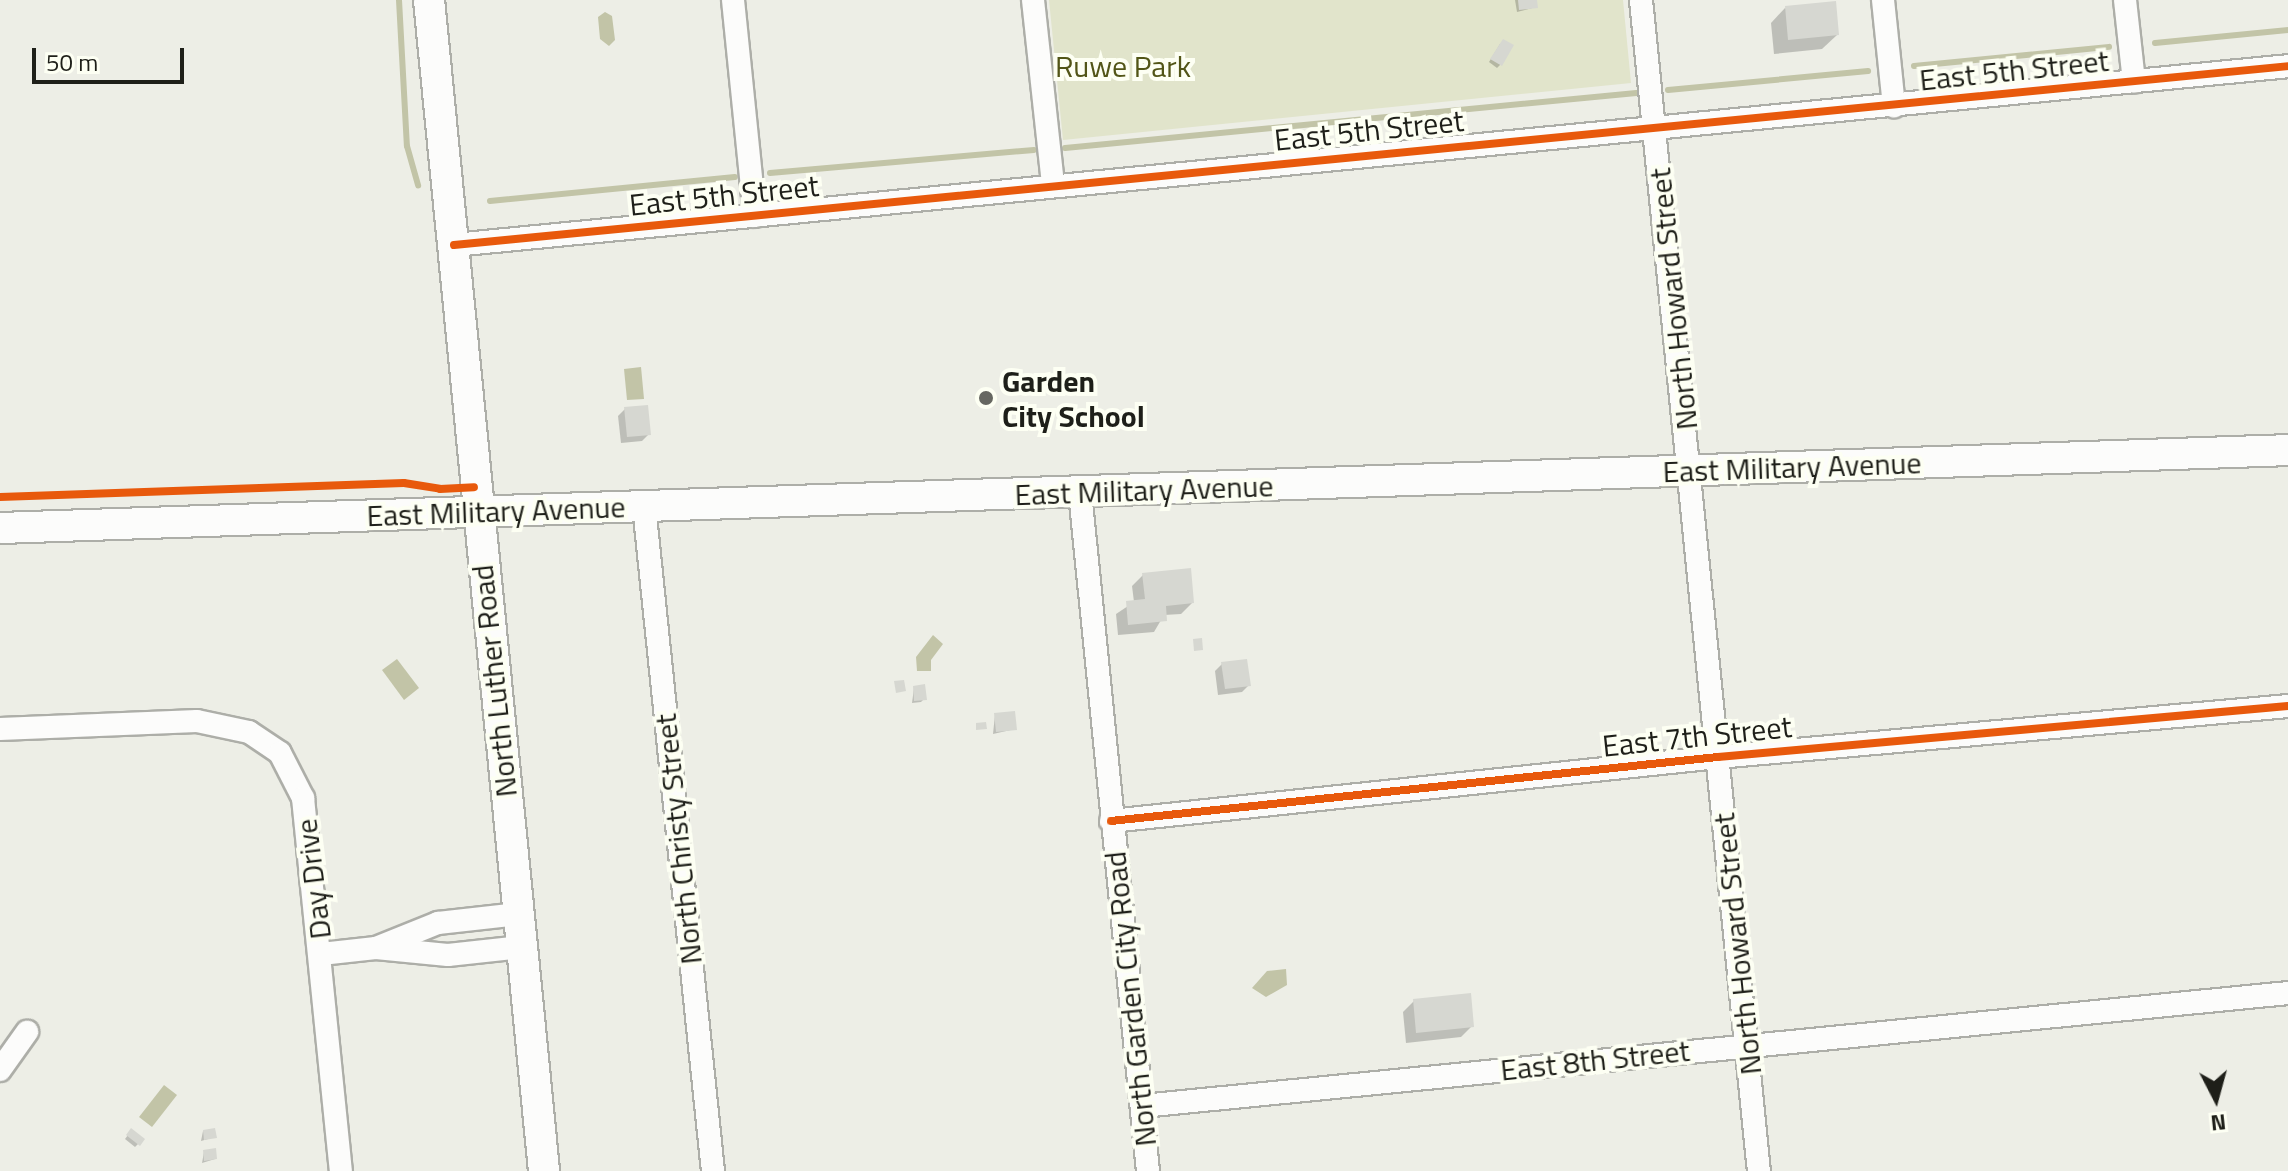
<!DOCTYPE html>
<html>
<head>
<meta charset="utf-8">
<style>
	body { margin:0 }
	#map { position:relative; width:2288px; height:1171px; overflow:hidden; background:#edeee6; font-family:"Titillium Web",sans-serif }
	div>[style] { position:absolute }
	.green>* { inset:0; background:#e1e4cb }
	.water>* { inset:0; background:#c2c4a7 }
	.shadow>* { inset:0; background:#0003 }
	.stream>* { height:6px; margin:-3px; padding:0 3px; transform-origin:3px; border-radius:3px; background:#c2c4a7 }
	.building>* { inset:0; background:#d6d7d1 }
	.roads { filter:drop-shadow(2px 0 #adaea8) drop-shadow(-2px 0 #adaea8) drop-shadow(0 2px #adaea8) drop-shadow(0 -2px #adaea8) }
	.street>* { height:22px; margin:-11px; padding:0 11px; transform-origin:11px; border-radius:11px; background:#fcfcfb }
	.secondary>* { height:30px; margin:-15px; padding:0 15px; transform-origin:15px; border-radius:15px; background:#fcfcfb }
	.cycleway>* { height:8px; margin:-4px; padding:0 4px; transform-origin:4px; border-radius:4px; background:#e8590c }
	.dots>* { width:22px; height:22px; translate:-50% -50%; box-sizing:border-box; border:4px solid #fdfff3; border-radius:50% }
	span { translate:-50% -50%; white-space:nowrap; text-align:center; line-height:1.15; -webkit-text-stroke:8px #fdfff3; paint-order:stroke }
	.park-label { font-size:30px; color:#525517 }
	.street-label { font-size:30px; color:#1e1f19 }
	.poi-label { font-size:30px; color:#1e1f19; font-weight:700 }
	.left { translate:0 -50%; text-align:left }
	.north { position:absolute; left:2176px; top:1059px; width:80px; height:80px; -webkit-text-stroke:6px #fdfff3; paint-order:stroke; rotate:174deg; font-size:22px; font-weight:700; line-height:32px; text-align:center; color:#1e1f19 }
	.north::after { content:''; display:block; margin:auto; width:28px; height:36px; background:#1e1f19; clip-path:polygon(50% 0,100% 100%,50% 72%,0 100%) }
	.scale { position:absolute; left:32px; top:48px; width:152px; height:36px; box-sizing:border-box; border:4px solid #1e1f19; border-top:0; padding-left:10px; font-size:24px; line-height:28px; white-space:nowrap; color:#1e1f19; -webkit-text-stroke:6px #fdfff3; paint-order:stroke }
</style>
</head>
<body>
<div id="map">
	<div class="green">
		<div style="clip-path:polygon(1049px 0,1623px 0,1631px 83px,1063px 140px)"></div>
	</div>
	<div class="water">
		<div style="clip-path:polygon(605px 12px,612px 16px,615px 40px,609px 46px,600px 39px,598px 17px)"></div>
		<div style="clip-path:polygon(641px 367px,644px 399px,627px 400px,624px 369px)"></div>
		<div style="clip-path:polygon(933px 635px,943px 644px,931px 660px,931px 671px,917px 671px,916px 657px)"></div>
		<div style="clip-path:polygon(397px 659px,419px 688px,404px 700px,382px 670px)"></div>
		<div style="clip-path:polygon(1286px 969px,1287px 985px,1266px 997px,1252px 988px,1267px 971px)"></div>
		<div style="clip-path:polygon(164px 1085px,177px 1095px,152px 1127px,139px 1117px)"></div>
	</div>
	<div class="shadow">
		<div style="clip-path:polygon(1515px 0,1535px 0,1536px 7px,1517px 12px)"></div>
		<div style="clip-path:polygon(1785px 8px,1837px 35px,1822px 49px,1774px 54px,1771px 23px)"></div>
		<div style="clip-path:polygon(1500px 44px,1500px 65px,1497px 68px,1489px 62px)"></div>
		<div style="clip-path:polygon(625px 409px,649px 434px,642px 441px,621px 443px,618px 416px)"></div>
		<div style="clip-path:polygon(1143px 575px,1192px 603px,1181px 614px,1164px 615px,1154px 632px,1118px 635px,1116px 614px,1134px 602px,1132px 586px)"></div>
		<div style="clip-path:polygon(1222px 664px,1249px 685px,1242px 692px,1218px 695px,1215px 671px)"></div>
		<div style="clip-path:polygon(914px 688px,924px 699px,921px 702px,912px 703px)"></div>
		<div style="clip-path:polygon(995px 715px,1015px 729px,993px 734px)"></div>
		<div style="clip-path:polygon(1414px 1001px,1472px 1026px,1461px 1037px,1406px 1043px,1403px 1012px)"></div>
		<div style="clip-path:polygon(131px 1131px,142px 1140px,135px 1147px,125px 1139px)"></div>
		<div style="clip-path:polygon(203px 1131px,215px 1137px,201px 1141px)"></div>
		<div style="clip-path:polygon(204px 1152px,215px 1159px,202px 1163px)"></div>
	</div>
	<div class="stream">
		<div style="left:399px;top:0;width:146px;rotate:86.9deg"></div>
		<div style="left:407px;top:146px;width:41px;rotate:74.2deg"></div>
		<div style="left:2155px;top:43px;width:134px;rotate:-5.6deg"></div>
		<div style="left:1914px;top:66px;width:196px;rotate:-5.6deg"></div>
		<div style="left:1668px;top:90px;width:201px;rotate:-5.4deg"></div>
		<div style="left:1065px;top:148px;width:574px;rotate:-5.5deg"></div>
		<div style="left:770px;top:173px;width:265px;rotate:-5deg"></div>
		<div style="left:490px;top:201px;width:246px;rotate:-5.6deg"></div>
	</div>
	<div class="building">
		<div style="clip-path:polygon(1518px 0,1537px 0,1538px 8px,1519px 10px)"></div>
		<div style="clip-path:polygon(1836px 1px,1839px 35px,1788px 40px,1785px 6px)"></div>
		<div style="clip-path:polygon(1503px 39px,1514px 45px,1502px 66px,1490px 59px)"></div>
		<div style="clip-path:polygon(648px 405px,651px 435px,627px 437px,624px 407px)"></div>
		<div style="clip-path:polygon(1191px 568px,1194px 603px,1166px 606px,1167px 621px,1128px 625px,1126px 601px,1145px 599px,1142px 573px)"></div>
		<div style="clip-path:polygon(1202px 638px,1203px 650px,1194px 651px,1193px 639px)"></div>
		<div style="clip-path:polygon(1247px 659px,1251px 686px,1225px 689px,1221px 662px)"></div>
		<div style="clip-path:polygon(904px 680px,906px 691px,896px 693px,894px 681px)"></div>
		<div style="clip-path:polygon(925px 684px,927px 700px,914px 701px,913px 686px)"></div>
		<div style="clip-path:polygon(1015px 711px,1017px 730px,996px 732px,994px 713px)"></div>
		<div style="clip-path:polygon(986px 722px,987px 729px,976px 730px,976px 723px)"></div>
		<div style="clip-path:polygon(1471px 993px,1474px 1027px,1416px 1033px,1413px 999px)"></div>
		<div style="clip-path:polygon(131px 1128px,145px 1139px,140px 1146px,126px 1135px)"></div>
		<div style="clip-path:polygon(215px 1128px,217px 1138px,204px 1140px,203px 1130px)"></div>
		<div style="clip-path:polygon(216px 1148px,217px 1159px,204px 1161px,203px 1150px)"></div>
	</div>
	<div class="roads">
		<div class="street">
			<div style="left:733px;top:0;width:217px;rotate:84.2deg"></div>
			<div style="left:1033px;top:0;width:186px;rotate:83.8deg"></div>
			<div style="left:1641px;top:0;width:1177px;rotate:84.25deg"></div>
			<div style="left:1883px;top:0;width:107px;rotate:84.1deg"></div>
			<div style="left:2125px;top:0;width:82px;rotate:83.7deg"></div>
			<div style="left:454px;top:245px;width:1843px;rotate:-5.57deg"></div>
			<div style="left:1080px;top:492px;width:682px;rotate:84.28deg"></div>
			<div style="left:644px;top:506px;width:669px;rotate:84.08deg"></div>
			<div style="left:0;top:729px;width:197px;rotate:-2.3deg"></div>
			<div style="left:197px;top:721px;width:53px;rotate:11.9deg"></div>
			<div style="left:249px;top:732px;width:37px;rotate:34deg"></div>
			<div style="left:280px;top:753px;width:51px;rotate:62.9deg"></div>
			<div style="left:303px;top:798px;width:375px;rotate:84.2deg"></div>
			<div style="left:1111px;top:821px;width:610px;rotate:-6.02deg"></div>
			<div style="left:1718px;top:757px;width:572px;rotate:-5.11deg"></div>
			<div style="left:376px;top:948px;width:67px;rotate:-22deg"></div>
			<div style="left:438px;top:923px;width:81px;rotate:-6.4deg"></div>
			<div style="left:321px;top:954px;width:55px;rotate:-6.2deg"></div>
			<div style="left:376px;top:948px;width:72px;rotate:5.6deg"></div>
			<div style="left:448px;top:955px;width:74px;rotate:-6.2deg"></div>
			<div style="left:0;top:1070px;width:47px;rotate:-54.6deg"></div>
			<div style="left:1142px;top:1106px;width:1152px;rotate:-5.63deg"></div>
		</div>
		<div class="secondary">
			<div style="left:429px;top:0;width:1177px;rotate:84.39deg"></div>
			<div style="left:0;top:528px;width:2289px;rotate:-1.95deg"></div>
		</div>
	</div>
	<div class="cycleway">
		<div style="left:454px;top:245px;width:1843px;rotate:-5.57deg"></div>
		<div style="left:0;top:497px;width:404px;rotate:-2deg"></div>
		<div style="left:404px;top:483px;width:36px;rotate:9deg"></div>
		<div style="left:440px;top:489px;width:34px;rotate:-3deg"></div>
		<div style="left:1111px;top:821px;width:610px;rotate:-6.02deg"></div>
		<div style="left:1718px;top:757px;width:572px;rotate:-5.11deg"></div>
	</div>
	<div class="dots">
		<div style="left:986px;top:398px;background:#666761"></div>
	</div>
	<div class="park-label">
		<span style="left:1123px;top:66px">Ruwe Park</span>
	</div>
	<div class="street-label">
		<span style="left:2014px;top:70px;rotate:-6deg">East 5th Street</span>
		<span style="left:1369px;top:130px;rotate:-6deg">East 5th Street</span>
		<span style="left:724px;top:195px;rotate:-6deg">East 5th Street</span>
		<span style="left:1673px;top:299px;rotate:-96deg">North Howard Street</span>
		<span style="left:1792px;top:467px;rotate:-2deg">East Military Avenue</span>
		<span style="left:1144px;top:490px;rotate:-2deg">East Military Avenue</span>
		<span style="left:496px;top:511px;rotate:-2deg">East Military Avenue</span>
		<span style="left:494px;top:681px;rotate:-96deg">North Luther Road</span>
		<span style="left:1697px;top:736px;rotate:-6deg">East 7th Street</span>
		<span style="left:678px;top:839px;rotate:-96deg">North Christy Street</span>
		<span style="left:313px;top:879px;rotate:-97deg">Day Drive</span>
		<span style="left:1737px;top:944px;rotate:-96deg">North Howard Street</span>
		<span style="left:1130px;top:999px;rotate:-96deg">North Garden City Road</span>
		<span style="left:1595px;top:1060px;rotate:-6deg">East 8th Street</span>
	</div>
	<div class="poi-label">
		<span class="left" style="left:1002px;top:398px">Garden<br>City School</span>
	</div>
	<div class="north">N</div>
	<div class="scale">50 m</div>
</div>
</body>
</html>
